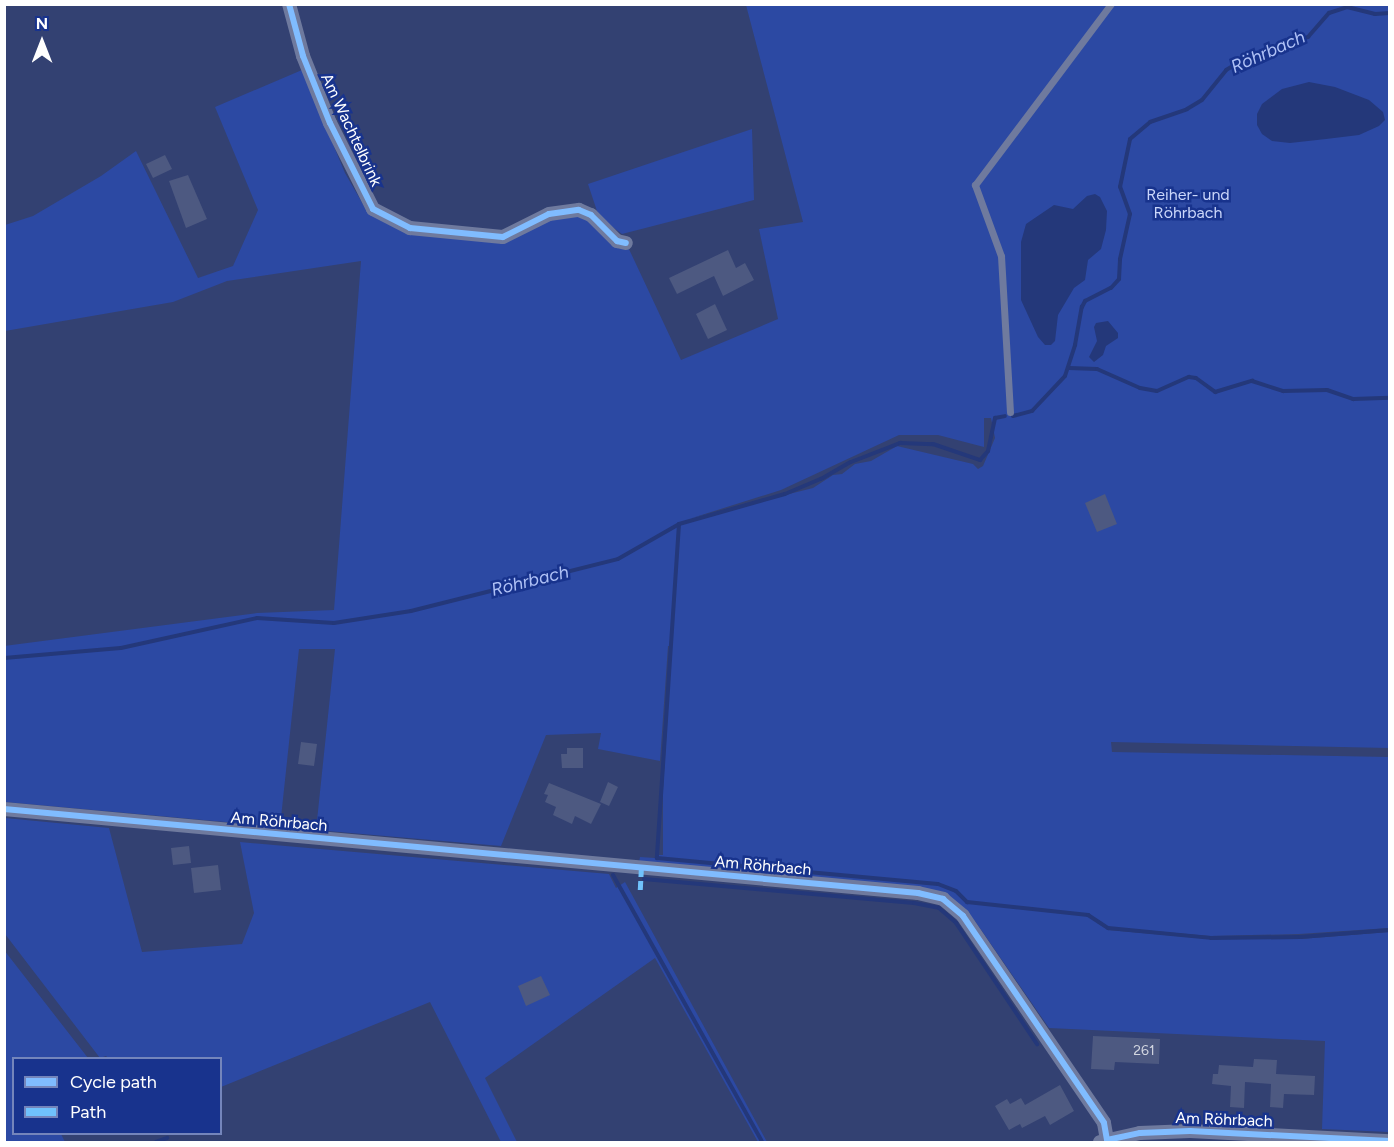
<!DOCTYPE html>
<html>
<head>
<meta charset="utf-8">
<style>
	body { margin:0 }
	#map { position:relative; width:1394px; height:1147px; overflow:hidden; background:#334172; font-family:Figtree,sans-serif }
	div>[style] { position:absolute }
	.green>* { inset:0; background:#2c49a3 }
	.water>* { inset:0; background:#24387a }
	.stream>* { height:4px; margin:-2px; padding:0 2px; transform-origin:2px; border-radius:2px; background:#24387a }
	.building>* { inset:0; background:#4d5981 }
	.service>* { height:7px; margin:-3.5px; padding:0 3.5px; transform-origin:3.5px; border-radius:3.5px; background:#6f7a9e }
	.minor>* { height:14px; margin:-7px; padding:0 7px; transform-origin:7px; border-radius:7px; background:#6f7a9e }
	.quiet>* { height:4.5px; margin-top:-2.25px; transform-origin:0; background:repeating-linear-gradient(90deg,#70c2fc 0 9px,transparent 0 13.5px) }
	.cycleway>* { height:6px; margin:-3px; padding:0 3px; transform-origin:3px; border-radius:3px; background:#80bcff }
	span { translate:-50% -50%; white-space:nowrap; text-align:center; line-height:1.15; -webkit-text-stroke:5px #18338d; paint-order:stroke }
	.number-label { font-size:14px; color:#d2d6e0 }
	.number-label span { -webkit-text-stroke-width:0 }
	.street-label { font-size:16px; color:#fff }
	.park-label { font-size:16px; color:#cad6fa }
	.water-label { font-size:18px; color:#afc1f6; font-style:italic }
	.frame { position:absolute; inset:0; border:6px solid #fff; pointer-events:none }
	.legend { position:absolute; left:12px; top:1057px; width:210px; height:78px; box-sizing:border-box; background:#18338d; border:2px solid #7485bb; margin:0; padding:8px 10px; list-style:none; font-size:18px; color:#fff }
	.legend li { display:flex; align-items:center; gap:12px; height:30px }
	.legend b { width:30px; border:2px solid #7485bb }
	.north { position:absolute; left:12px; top:12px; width:60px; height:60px; -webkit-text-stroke:4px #18338d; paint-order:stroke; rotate:0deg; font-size:16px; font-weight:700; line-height:24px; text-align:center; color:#fff }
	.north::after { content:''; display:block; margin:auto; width:21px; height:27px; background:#fff; clip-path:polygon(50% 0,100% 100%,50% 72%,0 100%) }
</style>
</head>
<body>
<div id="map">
	<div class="green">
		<div style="clip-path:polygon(evenodd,746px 5px,1389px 5px,1389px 748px,1111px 742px,1112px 752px,1389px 757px,1389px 928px,1299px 934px,1210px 936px,1108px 927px,1099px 920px,1097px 923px,1108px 930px,1210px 939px,1301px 939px,1389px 932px,1389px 1132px,1322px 1129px,1325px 1041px,1049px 1028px,975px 921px,946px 894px,639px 862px,640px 857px,655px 858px,655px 855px,663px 855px,663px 790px,672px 646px,668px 646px,660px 761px,598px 749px,601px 733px,546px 735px,501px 846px,316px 830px,335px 649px,299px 649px,280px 827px,5px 802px,4px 646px,257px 613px,334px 610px,361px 261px,227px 281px,173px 302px,5px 331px,5px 225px,33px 216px,101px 176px,136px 151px,198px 278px,233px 266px,258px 210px,215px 107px,302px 70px,345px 173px,368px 213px,504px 241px,549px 219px,578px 214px,628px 247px,681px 360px,778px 319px,759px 229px,803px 222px,746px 5px,984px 418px,991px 418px,995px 438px,983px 466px,978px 469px,973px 464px,897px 446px,871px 461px,855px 464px,842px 474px,833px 475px,813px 488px,692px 518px,781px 490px,899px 435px,938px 435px,984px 447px,984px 418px)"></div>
		<div style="clip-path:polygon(752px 129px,754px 200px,622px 234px,599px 217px,588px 184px)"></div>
		<div style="clip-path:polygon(5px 818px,109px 828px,142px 952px,242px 944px,254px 913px,240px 842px,609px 874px,616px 888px,625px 882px,767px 1142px,758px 1142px,655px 958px,485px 1078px,517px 1142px,501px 1142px,430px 1002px,221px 1087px,220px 1058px,108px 1058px,106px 1056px,100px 1058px,5px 934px)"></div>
		<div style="clip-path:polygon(4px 950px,88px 1058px,14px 1058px,14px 1134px,61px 1134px,65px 1142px,5px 1142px)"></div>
	</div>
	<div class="water">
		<div style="clip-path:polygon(1309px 82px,1335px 87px,1369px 100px,1383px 112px,1385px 120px,1379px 126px,1359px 135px,1326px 139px,1290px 143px,1272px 141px,1262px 134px,1257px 125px,1257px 114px,1262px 104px,1282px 89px)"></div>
		<div style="clip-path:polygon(1095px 194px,1100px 197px,1107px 211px,1106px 230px,1101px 249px,1088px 260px,1085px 280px,1074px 288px,1058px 315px,1055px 341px,1051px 345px,1045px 345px,1038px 337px,1021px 300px,1021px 242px,1026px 224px,1054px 205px,1073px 209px,1087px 196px)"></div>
		<div style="clip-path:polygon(1108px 321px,1118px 333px,1118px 338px,1106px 346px,1103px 355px,1094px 362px,1089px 357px,1097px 341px,1094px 327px,1096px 323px)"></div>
	</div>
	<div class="stream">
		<div style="left:1069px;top:368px;width:28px;rotate:2deg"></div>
		<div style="left:1097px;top:369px;width:47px;rotate:23.8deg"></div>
		<div style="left:1140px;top:388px;width:17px;rotate:10deg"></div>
		<div style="left:1157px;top:391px;width:35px;rotate:-24deg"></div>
		<div style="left:1189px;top:377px;width:7px;rotate:8deg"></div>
		<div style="left:1196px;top:378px;width:24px;rotate:36deg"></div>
		<div style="left:1215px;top:392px;width:39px;rotate:-17deg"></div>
		<div style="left:1252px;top:381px;width:33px;rotate:18deg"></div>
		<div style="left:1283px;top:391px;width:44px;rotate:-1.3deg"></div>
		<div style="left:1327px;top:390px;width:28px;rotate:19deg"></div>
		<div style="left:1353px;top:399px;width:37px;rotate:-2deg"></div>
		<div style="left:1013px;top:416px;width:20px;rotate:-15deg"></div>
		<div style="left:1032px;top:411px;width:48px;rotate:-46.7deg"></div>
		<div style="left:1065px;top:376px;width:33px;rotate:-72deg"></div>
		<div style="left:1075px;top:345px;width:39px;rotate:-80deg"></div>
		<div style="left:1082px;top:307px;width:7px;rotate:-63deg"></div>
		<div style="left:1085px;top:301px;width:29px;rotate:-27deg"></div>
		<div style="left:1111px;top:288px;width:12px;rotate:-48deg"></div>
		<div style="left:1119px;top:279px;width:20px;rotate:-87deg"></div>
		<div style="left:1120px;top:259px;width:46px;rotate:-77.5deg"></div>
		<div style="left:1130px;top:214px;width:29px;rotate:-110deg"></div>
		<div style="left:1120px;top:187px;width:49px;rotate:-78.2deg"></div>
		<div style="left:1130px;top:139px;width:26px;rotate:-40deg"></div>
		<div style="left:1150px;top:122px;width:39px;rotate:-19deg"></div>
		<div style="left:1187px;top:109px;width:17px;rotate:-31deg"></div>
		<div style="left:1202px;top:100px;width:38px;rotate:-51deg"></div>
		<div style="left:1226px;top:70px;width:20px;rotate:-30deg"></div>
		<div style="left:1243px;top:60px;width:20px;rotate:-9deg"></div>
		<div style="left:1263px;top:57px;width:19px;rotate:-32deg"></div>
		<div style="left:1279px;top:47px;width:31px;rotate:-19deg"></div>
		<div style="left:1308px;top:37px;width:32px;rotate:-49deg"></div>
		<div style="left:1329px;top:13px;width:19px;rotate:-18deg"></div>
		<div style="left:1347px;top:7px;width:29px;rotate:14deg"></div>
		<div style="left:1375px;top:14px;width:15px;rotate:-4deg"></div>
		<div style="left:679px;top:524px;width:335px;rotate:93.8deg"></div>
		<div style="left:657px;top:858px;width:282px;rotate:5.3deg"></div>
		<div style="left:938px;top:884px;width:19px;rotate:21deg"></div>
		<div style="left:956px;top:891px;width:16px;rotate:45deg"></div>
		<div style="left:967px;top:902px;width:122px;rotate:6.1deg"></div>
		<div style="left:1088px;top:915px;width:24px;rotate:33deg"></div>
		<div style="left:1108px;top:928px;width:103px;rotate:5.5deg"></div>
		<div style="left:1211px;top:938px;width:89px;rotate:-0.6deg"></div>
		<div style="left:1300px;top:937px;width:90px;rotate:-4.4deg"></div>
		<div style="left:4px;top:658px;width:117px;rotate:-4.9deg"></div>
		<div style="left:121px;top:648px;width:139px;rotate:-12.4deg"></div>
		<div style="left:257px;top:618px;width:77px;rotate:3.7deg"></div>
		<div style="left:334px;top:623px;width:78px;rotate:-8.9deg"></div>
		<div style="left:411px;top:611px;width:213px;rotate:-14.1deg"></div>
		<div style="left:618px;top:559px;width:70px;rotate:-29.8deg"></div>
		<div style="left:679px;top:524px;width:110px;rotate:-15.8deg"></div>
		<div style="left:785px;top:494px;width:39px;rotate:-23deg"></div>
		<div style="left:821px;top:479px;width:34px;rotate:-30deg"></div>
		<div style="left:851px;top:462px;width:53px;rotate:-21.2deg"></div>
		<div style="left:900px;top:443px;width:33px;rotate:2deg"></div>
		<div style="left:933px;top:444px;width:50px;rotate:18.8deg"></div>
		<div style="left:980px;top:460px;width:12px;rotate:-48deg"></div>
		<div style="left:988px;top:451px;width:34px;rotate:-78deg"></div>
		<div style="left:995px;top:418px;width:10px;rotate:-11deg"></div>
		<div style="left:613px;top:875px;width:306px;rotate:60.8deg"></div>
		<div style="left:644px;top:879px;width:271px;rotate:5.1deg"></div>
		<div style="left:914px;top:903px;width:25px;rotate:11deg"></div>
		<div style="left:939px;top:908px;width:23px;rotate:41deg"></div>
		<div style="left:956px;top:923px;width:146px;rotate:56.2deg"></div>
		<div style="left:156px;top:1142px;width:12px;rotate:-20deg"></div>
	</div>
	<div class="building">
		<div style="clip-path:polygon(165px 155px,172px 169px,153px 178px,146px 164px)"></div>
		<div style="clip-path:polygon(188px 175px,207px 219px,186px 228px,169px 181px)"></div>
		<div style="clip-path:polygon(728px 250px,736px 268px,745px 263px,754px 280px,723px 296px,714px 276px,677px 294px,669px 278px)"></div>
		<div style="clip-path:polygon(715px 304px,727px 330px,708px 339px,696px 314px)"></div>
		<div style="clip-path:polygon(1105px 494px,1117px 524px,1097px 532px,1085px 503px)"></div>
		<div style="clip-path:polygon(301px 742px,317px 744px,314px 766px,298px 764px)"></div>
		<div style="clip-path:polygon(567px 748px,583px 748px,583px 768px,562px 768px,561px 754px,567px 754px)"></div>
		<div style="clip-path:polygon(608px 782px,618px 787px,609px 806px,600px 802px)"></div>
		<div style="clip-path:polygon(549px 783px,601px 804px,591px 824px,575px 816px,572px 824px,553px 815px,556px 807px,545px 802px,548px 795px,544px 794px)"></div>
		<div style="clip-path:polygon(189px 846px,191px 863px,173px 865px,171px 848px)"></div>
		<div style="clip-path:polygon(218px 865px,221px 890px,194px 893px,191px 868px)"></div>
		<div style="clip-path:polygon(541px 976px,550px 995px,526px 1006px,518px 986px)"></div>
		<div style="clip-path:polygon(1093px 1036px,1160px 1039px,1159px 1064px,1115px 1062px,1114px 1070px,1091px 1069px)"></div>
		<div style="clip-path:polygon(1254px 1059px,1277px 1060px,1276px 1074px,1315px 1076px,1314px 1095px,1284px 1094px,1283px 1108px,1270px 1107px,1271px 1084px,1245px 1082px,1244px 1108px,1230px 1107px,1231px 1086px,1212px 1084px,1213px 1074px,1218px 1074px,1219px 1065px,1253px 1067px)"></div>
		<div style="clip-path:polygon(1060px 1085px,1074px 1111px,1050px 1125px,1045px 1116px,1022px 1128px,1020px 1124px,1009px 1130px,995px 1106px,1007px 1099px,1010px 1104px,1021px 1098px,1025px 1105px)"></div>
	</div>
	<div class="service">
		<div style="left:1010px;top:412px;width:156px;rotate:-93.3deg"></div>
		<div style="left:1001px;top:256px;width:76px;rotate:-110.1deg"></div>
		<div style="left:975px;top:185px;width:226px;rotate:-53.1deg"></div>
	</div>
	<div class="minor">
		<div style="left:289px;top:4px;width:54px;rotate:74.9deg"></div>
		<div style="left:303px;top:56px;width:72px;rotate:68.1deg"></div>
		<div style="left:330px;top:123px;width:96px;rotate:63.4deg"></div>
		<div style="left:373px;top:209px;width:42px;rotate:27.2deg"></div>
		<div style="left:410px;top:228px;width:93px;rotate:5.5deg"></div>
		<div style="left:503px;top:237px;width:51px;rotate:-26.6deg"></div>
		<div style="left:549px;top:214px;width:30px;rotate:-8deg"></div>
		<div style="left:579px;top:210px;width:13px;rotate:23deg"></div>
		<div style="left:591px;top:215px;width:37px;rotate:45deg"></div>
		<div style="left:617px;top:241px;width:9px;rotate:13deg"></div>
		<div style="left:4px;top:809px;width:918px;rotate:5.25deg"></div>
		<div style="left:918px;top:893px;width:26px;rotate:13deg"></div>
		<div style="left:943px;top:899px;width:26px;rotate:40deg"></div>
		<div style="left:963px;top:916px;width:250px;rotate:55.7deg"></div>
		<div style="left:1104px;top:1123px;width:17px;rotate:80deg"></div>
		<div style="left:1100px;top:1142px;width:41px;rotate:-12.7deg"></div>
		<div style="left:1140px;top:1133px;width:50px;rotate:-2.3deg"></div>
		<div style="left:1190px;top:1131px;width:200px;rotate:2.9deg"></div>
	</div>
	<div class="quiet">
		<div style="left:640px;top:890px;width:22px;rotate:-87deg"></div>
	</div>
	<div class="cycleway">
		<div style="left:289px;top:4px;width:54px;rotate:74.9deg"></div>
		<div style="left:303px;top:56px;width:72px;rotate:68.1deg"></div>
		<div style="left:330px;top:123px;width:96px;rotate:63.4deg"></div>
		<div style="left:373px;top:209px;width:42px;rotate:27.2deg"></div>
		<div style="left:410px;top:228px;width:93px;rotate:5.5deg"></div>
		<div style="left:503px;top:237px;width:51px;rotate:-26.6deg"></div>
		<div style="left:549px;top:214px;width:30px;rotate:-8deg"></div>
		<div style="left:579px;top:210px;width:13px;rotate:23deg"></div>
		<div style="left:591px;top:215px;width:37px;rotate:45deg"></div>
		<div style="left:617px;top:241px;width:9px;rotate:13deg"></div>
		<div style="left:4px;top:809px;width:918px;rotate:5.25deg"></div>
		<div style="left:918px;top:893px;width:26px;rotate:13deg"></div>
		<div style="left:943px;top:899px;width:26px;rotate:40deg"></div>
		<div style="left:963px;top:916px;width:250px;rotate:55.7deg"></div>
		<div style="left:1104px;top:1123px;width:17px;rotate:80deg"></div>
		<div style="left:1107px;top:1140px;width:34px;rotate:-12deg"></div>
		<div style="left:1140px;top:1133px;width:50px;rotate:-2.3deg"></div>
		<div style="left:1190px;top:1131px;width:200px;rotate:2.9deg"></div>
	</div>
	<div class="number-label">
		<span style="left:1144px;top:1051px">261</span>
	</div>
	<div class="street-label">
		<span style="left:351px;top:130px;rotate:65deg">Am Wachtelbrink</span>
		<span style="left:279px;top:822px;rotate:5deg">Am Röhrbach</span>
		<span style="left:763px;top:866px;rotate:5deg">Am Röhrbach</span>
		<span style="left:1224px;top:1120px;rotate:2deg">Am Röhrbach</span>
	</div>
	<div class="park-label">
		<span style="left:1188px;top:204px">Reiher- und<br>Röhrbach</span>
	</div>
	<div class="water-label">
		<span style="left:1268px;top:52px;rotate:-24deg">Röhrbach</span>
		<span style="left:530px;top:581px;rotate:-14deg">Röhrbach</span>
	</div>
	<div class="frame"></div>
	<ul class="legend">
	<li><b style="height:8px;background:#80bcff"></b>Cycle path</li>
	<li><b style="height:8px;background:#70c2fc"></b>Path</li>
	</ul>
	<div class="north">N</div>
</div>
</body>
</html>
